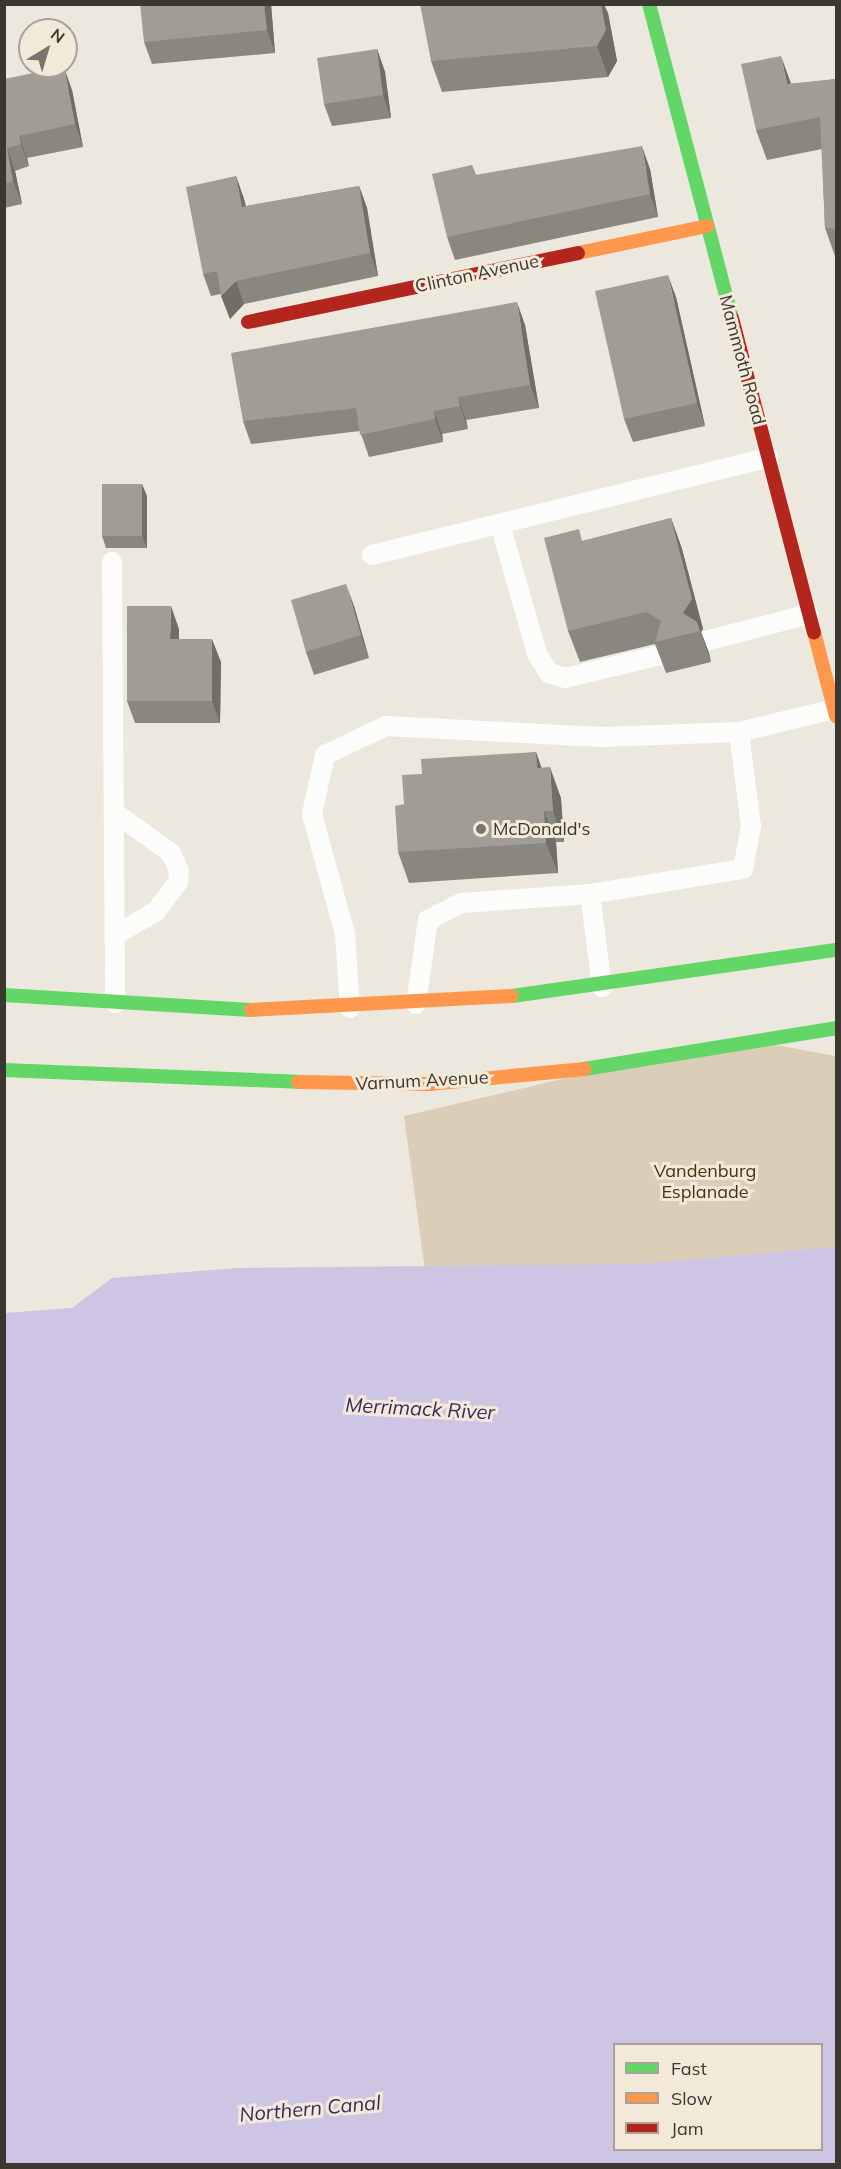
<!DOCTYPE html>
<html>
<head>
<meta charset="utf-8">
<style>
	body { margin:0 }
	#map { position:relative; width:841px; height:2169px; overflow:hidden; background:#ede8de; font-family:Mulish,sans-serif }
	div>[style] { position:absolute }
	.green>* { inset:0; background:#dbceb8 }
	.water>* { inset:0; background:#cec5e4 }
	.lane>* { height:20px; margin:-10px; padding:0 10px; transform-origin:10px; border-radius:10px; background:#fcfcfa }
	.fast>* { height:14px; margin:-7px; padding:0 7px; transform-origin:7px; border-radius:7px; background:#63d668 }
	.slow>* { height:14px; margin:-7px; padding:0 7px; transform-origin:7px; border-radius:7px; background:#ff974d }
	.jam>* { height:14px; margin:-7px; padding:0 7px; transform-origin:7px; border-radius:7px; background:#b3261e }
	.wall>* { inset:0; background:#8a8780 }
	.shaded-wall>* { inset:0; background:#716e68 }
	.building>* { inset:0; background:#a19d95 }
	.dots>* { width:16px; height:16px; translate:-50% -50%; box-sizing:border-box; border:3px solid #f3e9d8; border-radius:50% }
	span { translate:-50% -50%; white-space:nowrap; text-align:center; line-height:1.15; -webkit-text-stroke:6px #f3e9d8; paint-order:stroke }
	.street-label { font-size:18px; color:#3b3731 }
	.poi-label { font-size:18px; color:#3b3731 }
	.left { translate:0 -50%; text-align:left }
	.park-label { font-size:18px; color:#483510 }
	.water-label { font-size:20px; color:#3a2962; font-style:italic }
	.frame { position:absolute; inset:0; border:6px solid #3b3731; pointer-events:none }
	.legend { position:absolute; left:613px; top:2043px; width:210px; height:108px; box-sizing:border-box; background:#f3e9d8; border:2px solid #a9a295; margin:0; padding:8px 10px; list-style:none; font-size:18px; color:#3b3731 }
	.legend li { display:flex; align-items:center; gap:12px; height:30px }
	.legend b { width:30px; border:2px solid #a9a295 }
	.north { position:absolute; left:18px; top:18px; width:60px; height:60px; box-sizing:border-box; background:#f3e9d8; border:2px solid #a9a295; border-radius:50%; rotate:38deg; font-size:16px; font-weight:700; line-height:24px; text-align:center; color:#3b3731 }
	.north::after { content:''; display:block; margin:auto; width:21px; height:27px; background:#79756e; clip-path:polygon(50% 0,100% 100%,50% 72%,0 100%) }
</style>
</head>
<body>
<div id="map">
	<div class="green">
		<div style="clip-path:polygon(737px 1038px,836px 1056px,836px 1292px,436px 1352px,404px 1116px)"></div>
	</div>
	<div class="water">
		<div style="clip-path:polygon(evenodd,836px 1247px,836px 2164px,5px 2164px,5px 1313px,72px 1308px,112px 1278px,236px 1268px,640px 1264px,836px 1247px,614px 2044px,822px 2044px,822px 2150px,614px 2150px,614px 2044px)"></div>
	</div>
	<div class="lane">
		<div style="left:500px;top:524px;width:135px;rotate:74.1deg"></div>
		<div style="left:537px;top:654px;width:22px;rotate:58deg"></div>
		<div style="left:549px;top:673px;width:17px;rotate:17deg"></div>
		<div style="left:565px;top:678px;width:99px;rotate:-13.5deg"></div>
		<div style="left:372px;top:555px;width:408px;rotate:-13.8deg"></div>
		<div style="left:112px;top:562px;width:441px;rotate:89.6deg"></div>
		<div style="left:706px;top:641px;width:106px;rotate:-14.7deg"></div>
		<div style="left:114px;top:812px;width:70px;rotate:35.7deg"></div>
		<div style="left:171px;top:853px;width:20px;rotate:66deg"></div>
		<div style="left:179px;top:871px;width:11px;rotate:95deg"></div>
		<div style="left:178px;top:882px;width:38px;rotate:127deg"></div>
		<div style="left:155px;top:912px;width:46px;rotate:150.1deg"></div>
		<div style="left:590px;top:894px;width:94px;rotate:82.6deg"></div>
		<div style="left:416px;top:1004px;width:85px;rotate:-81.9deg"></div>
		<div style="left:428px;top:920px;width:38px;rotate:-27deg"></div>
		<div style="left:462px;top:903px;width:128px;rotate:-4deg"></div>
		<div style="left:590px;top:894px;width:155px;rotate:-9.3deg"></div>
		<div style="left:743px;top:869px;width:44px;rotate:-79.5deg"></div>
		<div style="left:751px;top:826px;width:95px;rotate:-97.3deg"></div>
		<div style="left:350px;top:1008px;width:74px;rotate:-93.9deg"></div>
		<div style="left:345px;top:934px;width:124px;rotate:-105.4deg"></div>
		<div style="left:312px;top:814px;width:60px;rotate:-77.6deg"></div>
		<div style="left:325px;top:755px;width:68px;rotate:-25.4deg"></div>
		<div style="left:386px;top:726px;width:216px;rotate:2.9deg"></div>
		<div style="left:602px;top:737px;width:137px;rotate:-2.1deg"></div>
		<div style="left:739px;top:732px;width:98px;rotate:-13.6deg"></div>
	</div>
	<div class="fast">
		<div style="left:649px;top:4px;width:325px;rotate:75.2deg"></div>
		<div style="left:4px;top:995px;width:247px;rotate:3.5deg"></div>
		<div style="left:512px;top:996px;width:327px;rotate:-8.1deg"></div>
		<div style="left:584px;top:1069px;width:255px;rotate:-9.2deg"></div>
		<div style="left:4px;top:1070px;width:294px;rotate:2.3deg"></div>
	</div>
	<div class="slow">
		<div style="left:578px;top:253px;width:132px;rotate:-11.8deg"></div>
		<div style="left:814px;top:632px;width:87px;rotate:75.3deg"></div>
		<div style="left:251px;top:1010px;width:261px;rotate:-3.1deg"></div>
		<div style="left:298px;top:1082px;width:131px;rotate:0.9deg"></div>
		<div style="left:429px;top:1084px;width:156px;rotate:-5.5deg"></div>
	</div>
	<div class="jam">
		<div style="left:732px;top:318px;width:325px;rotate:75.4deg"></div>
		<div style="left:248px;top:322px;width:337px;rotate:-11.8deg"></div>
	</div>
	<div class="wall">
		<div style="clip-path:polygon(271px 4px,275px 53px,152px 64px,144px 42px)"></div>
		<div style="clip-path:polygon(608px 13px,617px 61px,608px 77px,442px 92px,431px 61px)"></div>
		<div style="clip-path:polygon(377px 49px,385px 72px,391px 118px,332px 126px,324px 104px)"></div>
		<div style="clip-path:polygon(4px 79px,72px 90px,83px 147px,27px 158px,29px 166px,15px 171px,22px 204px,4px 208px)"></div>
		<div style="clip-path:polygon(837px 79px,837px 259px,836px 259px,825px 228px,822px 149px,767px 160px,756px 130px,791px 84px)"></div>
		<div style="clip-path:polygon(472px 165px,476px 175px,650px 169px,658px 217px,455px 260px,447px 237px)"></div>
		<div style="clip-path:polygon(236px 176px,244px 199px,246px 206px,359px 186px,367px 208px,378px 276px,244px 304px,230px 319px,221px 294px,211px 296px,203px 274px)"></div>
		<div style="clip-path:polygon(676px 297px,705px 426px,633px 442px,624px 419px)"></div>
		<div style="clip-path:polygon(525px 325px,539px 408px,466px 420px,468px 429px,442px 434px,443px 442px,369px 457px,360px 431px,251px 444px,243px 421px)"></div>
		<div style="clip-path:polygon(147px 496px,147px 548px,106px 548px,102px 536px)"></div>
		<div style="clip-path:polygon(671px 518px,682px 549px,703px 629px,701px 632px,709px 653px,711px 662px,666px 673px,655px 644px,580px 662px,568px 631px,583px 541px)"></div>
		<div style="clip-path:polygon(354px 606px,369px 658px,314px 675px,306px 652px)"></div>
		<div style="clip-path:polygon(179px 629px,179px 639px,221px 662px,220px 723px,135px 723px,127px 701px)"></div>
		<div style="clip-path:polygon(536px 752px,541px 767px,561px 798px,564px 842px,556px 842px,558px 873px,409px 883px,398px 852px,404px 804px,422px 774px)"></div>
	</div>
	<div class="shaded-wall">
		<div style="clip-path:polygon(264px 4px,271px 4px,275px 53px,267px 30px)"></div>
		<div style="clip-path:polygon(601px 4px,604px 4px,608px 13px,617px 61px,608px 77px,597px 46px)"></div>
		<div style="clip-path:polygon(377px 49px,385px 72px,391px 118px,383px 95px)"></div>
		<div style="clip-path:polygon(781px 56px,792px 86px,787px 84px)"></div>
		<div style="clip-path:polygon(64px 67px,72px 90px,83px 147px,75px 124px)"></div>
		<div style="clip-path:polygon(19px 136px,27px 158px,29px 166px,21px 144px)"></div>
		<div style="clip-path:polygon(642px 146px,650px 169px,658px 217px,650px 194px)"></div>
		<div style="clip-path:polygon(7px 148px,15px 171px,22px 204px,13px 181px)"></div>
		<div style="clip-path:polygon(236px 176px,244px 199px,250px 229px,242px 207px)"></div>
		<div style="clip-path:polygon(359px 186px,367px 208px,378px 276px,370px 253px)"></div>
		<div style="clip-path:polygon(668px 275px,676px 297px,705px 426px,697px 403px)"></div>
		<div style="clip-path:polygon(236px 281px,244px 304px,230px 319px,221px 296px)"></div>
		<div style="clip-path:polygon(517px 302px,525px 325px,539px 408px,530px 385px)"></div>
		<div style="clip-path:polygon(458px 397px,466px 420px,468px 429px,460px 406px)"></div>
		<div style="clip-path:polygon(434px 411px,442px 434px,443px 442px,435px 419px)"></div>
		<div style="clip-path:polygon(142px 484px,147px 496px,147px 548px,142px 536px)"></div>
		<div style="clip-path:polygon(671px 518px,682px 549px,703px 629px,701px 632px,709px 653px,711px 662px,700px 631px,683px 613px)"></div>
		<div style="clip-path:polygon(346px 584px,354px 606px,369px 658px,361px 635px)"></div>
		<div style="clip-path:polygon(171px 606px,179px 629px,179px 662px,170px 639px)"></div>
		<div style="clip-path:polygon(212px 639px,221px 662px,220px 723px,212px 701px)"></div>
		<div style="clip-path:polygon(536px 752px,547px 783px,537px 768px)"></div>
		<div style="clip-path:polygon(550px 767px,561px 798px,564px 842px,553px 811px)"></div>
		<div style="clip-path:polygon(544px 811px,556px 842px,558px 873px,546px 843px)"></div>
	</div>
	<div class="building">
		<div style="clip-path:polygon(140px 4px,264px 4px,267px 30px,144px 42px)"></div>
		<div style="clip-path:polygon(420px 4px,601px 4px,606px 30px,597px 46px,431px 61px)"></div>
		<div style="clip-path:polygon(377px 49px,383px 95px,324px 104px,317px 58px)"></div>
		<div style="clip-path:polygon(781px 56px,787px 84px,837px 79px,837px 229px,825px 228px,820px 117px,756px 130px,741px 64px)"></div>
		<div style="clip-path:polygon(64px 67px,75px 124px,19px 136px,21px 144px,7px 148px,13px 181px,4px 184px,4px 79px)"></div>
		<div style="clip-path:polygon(642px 146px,650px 194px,447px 237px,432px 174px,472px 165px,475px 175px)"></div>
		<div style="clip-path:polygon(236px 176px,242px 207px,359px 186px,370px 253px,236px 281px,221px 296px,217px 271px,203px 274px,186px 187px)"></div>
		<div style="clip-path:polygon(668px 275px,697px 403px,624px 419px,595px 291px)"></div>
		<div style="clip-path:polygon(517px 302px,530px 385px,458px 397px,460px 406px,434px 411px,435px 419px,360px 435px,356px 408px,243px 421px,231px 353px)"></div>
		<div style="clip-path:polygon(102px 484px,142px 484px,142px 536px,102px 536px)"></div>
		<div style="clip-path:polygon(671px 518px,692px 599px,683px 613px,697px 622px,700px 631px,655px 642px,661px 621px,646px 612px,568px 631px,544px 538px,579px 529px,582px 541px)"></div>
		<div style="clip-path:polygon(346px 584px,361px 635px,306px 652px,291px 600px)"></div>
		<div style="clip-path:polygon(127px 606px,171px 606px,170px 639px,212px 639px,212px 701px,127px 701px)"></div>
		<div style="clip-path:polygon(536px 752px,537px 768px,550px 767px,553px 811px,544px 811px,546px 843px,398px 852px,395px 806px,404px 804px,402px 775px,422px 774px,421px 759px)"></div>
	</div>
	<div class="dots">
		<div style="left:481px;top:829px;background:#79756e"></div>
	</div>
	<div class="street-label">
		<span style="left:477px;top:274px;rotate:-12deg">Clinton Avenue</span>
		<span style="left:742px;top:360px;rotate:75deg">Mammoth Road</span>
		<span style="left:422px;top:1081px;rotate:-3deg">Varnum Avenue</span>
	</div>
	<div class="poi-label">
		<span class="left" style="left:493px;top:829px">McDonald's</span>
	</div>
	<div class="park-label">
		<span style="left:705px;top:1182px">Vandenburg<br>Esplanade</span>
	</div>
	<div class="water-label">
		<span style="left:420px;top:1408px;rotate:3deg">Merrimack River</span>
		<span style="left:310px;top:2108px;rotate:-5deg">Northern Canal</span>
	</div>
	<div class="frame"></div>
	<ul class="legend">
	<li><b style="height:8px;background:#63d668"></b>Fast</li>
	<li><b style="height:8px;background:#ff974d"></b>Slow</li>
	<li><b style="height:8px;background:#b3261e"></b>Jam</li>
	</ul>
	<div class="north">N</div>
</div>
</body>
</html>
